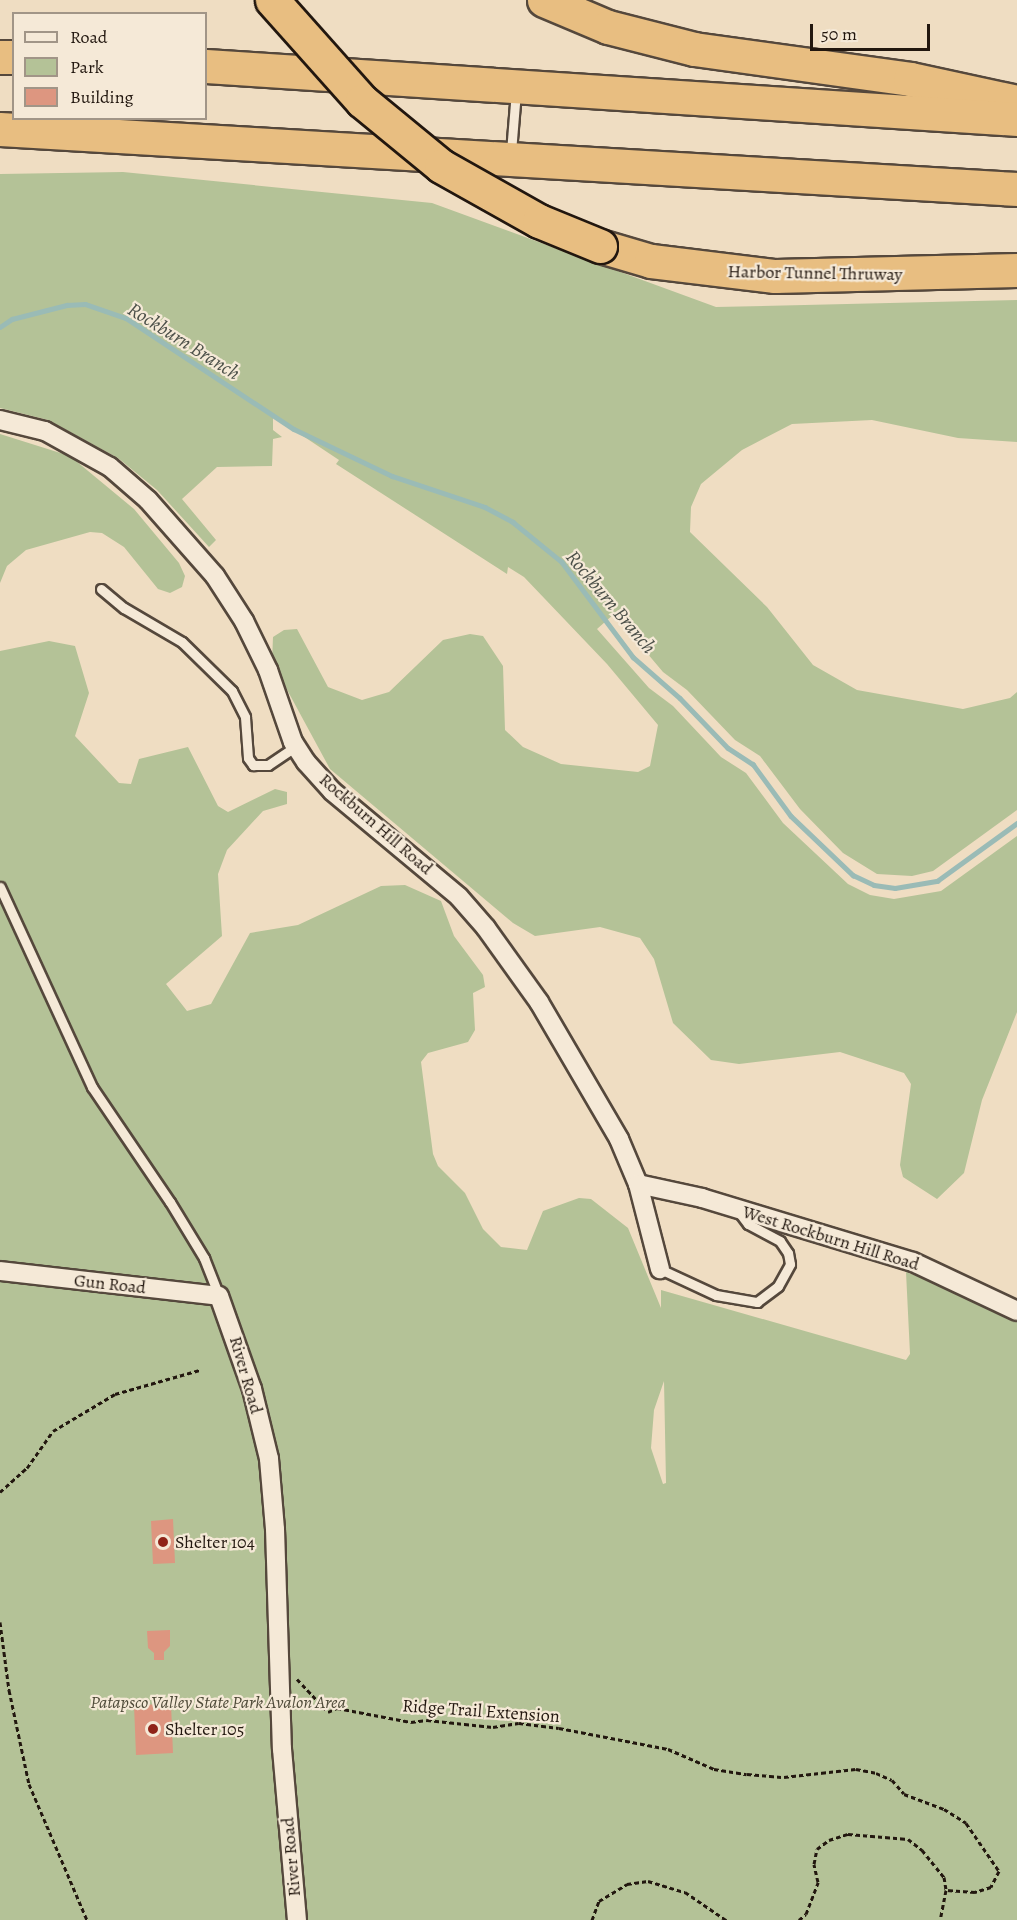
<!DOCTYPE html>
<html>
<head>
<meta charset="utf-8">
<style>
	body { margin:0 }
	#map { position:relative; width:1017px; height:1920px; overflow:hidden; background:#efddc2; font-family:Alegreya,serif }
	div>[style] { position:absolute }
	.green>* { inset:0; background:#b4c297 }
	.stream>* { height:4.5px; margin:-2.25px; padding:0 2.25px; transform-origin:2.25px; border-radius:2.25px; background:#9abbb6 }
	.building>* { inset:0; background:#dd9680 }
	.path>* { height:3px; margin-top:-1.5px; transform-origin:0; background:repeating-linear-gradient(90deg,#22170f 0 4.5px,transparent 0 7.5px) }
	.roads { filter:drop-shadow(2px 0 #55483c) drop-shadow(-2px 0 #55483c) drop-shadow(0 2px #55483c) drop-shadow(0 -2px #55483c) }
	.lane>* { height:9px; margin:-4.5px; padding:0 4.5px; transform-origin:4.5px; border-radius:4.5px; background:#f5e9d7 }
	.street>* { height:18px; margin:-9px; padding:0 9px; transform-origin:9px; border-radius:9px; background:#f5e9d7 }
	.highway>* { height:33px; margin:-16.5px; padding:0 16.5px; transform-origin:16.5px; border-radius:16.5px; background:#e8be81 }
	.bridges { filter:drop-shadow(2px 0 #22170f) drop-shadow(-2px 0 #22170f) drop-shadow(0 2px #22170f) drop-shadow(0 -2px #22170f) }
	.highway-bridge>* { height:33px; margin:-16.5px; padding:0 16.5px; transform-origin:16.5px; border-radius:16.5px; background:#e8be81 }
	.dots>* { width:16px; height:16px; translate:-50% -50%; box-sizing:border-box; border:3px solid #f5e9d7; border-radius:50% }
	span { translate:-50% -50%; white-space:nowrap; text-align:center; line-height:1.15; -webkit-text-stroke:4.5px #f5e9d7; paint-order:stroke }
	.street-label { font-size:18px; color:#22170f }
	.poi-label { font-size:18px; color:#22170f }
	.left { translate:0 -50%; text-align:left }
	.park-label { font-size:18px; color:#4e4a38; font-style:italic }
	.water-label { font-size:20px; color:#4c5049; font-style:italic }
	.legend { position:absolute; left:12px; top:12px; width:195px; height:108px; box-sizing:border-box; background:#f5e9d7; border:2px solid #a19587; margin:0; padding:8px 10px; list-style:none; font-size:18px; color:#22170f }
	.legend li { display:flex; align-items:center; gap:12px; height:30px }
	.legend b { width:30px; border:2px solid #a19587 }
	.scale { position:absolute; left:810px; top:24px; width:120px; height:27px; box-sizing:border-box; border:3px solid #22170f; border-top:0; padding-left:8px; font-size:18px; line-height:21px; white-space:nowrap; color:#22170f; -webkit-text-stroke:4px #f5e9d7; paint-order:stroke }
</style>
</head>
<body>
<div id="map">
	<div class="green">
		<div style="clip-path:polygon(123px 172px,432px 203px,716px 307px,1017px 300px,1017px 442px,958px 438px,872px 420px,792px 424px,742px 450px,701px 484px,691px 507px,690px 532px,767px 607px,813px 665px,857px 690px,963px 709px,1010px 698px,1017px 692px,1017px 810px,933px 871px,912px 876px,877px 874px,843px 853px,800px 809px,760px 756px,735px 740px,687px 690px,663px 672px,614px 614px,597px 629px,649px 688px,673px 706px,721px 757px,746px 773px,783px 823px,848px 884px,870px 895px,894px 899px,941px 891px,1017px 836px,1017px 1012px,982px 1100px,964px 1173px,937px 1199px,903px 1177px,900px 1165px,911px 1084px,904px 1073px,840px 1052px,739px 1064px,711px 1060px,673px 1023px,654px 959px,640px 938px,600px 927px,535px 936px,513px 923px,330px 769px,272px 662px,273px 637px,284px 630px,297px 629px,328px 687px,362px 700px,389px 692px,443px 640px,470px 634px,483px 636px,503px 666px,505px 730px,523px 747px,561px 764px,638px 772px,650px 766px,658px 725px,607px 664px,524px 577px,508px 567px,507px 574px,336px 464px,339px 460px,273px 416px,273px 430px,282px 437px,273px 439px,272px 466px,217px 467px,182px 499px,216px 540px,209px 547px,157px 490px,118px 458px,48px 420px,0 408px,0 174px)"></div>
		<div style="clip-path:polygon(0 434px,70px 456px,134px 509px,179px 563px,185px 576px,182px 587px,170px 593px,158px 589px,124px 547px,102px 533px,90px 532px,26px 550px,7px 566px,0 583px)"></div>
		<div style="clip-path:polygon(evenodd,49px 641px,75px 646px,89px 693px,75px 736px,119px 783px,131px 784px,139px 759px,188px 747px,218px 806px,228px 812px,275px 789px,287px 792px,287px 804px,263px 811px,227px 850px,218px 874px,222px 936px,166px 984px,187px 1011px,211px 1004px,250px 933px,298px 925px,381px 886px,405px 885px,441px 901px,454px 936px,483px 975px,485px 987px,473px 993px,475px 1030px,468px 1042px,428px 1053px,421px 1062px,433px 1154px,438px 1166px,465px 1193px,483px 1229px,501px 1247px,527px 1250px,543px 1211px,579px 1198px,591px 1199px,628px 1228px,661px 1308px,661px 1290px,906px 1360px,910px 1354px,906px 1272px,963px 1293px,1017px 1322px,1017px 1920px,0 1920px,0 651px,49px 641px,664px 1381px,666px 1483px,663px 1484px,651px 1448px,654px 1410px,664px 1381px)"></div>
	</div>
	<div class="stream">
		<div style="left:0;top:327px;width:14px;rotate:-34deg"></div>
		<div style="left:12px;top:319px;width:57px;rotate:-14.3deg"></div>
		<div style="left:67px;top:305px;width:18px;rotate:-3deg"></div>
		<div style="left:85px;top:304px;width:43px;rotate:18.9deg"></div>
		<div style="left:126px;top:318px;width:201px;rotate:33.5deg"></div>
		<div style="left:294px;top:429px;width:109px;rotate:25.6deg"></div>
		<div style="left:392px;top:476px;width:98px;rotate:18.4deg"></div>
		<div style="left:485px;top:507px;width:32px;rotate:28deg"></div>
		<div style="left:513px;top:522px;width:63px;rotate:39.2deg"></div>
		<div style="left:562px;top:562px;width:119px;rotate:53.2deg"></div>
		<div style="left:633px;top:657px;width:62px;rotate:41.1deg"></div>
		<div style="left:680px;top:698px;width:69px;rotate:46.2deg"></div>
		<div style="left:728px;top:748px;width:30px;rotate:33deg"></div>
		<div style="left:753px;top:764px;width:64px;rotate:53.8deg"></div>
		<div style="left:791px;top:816px;width:86px;rotate:43.6deg"></div>
		<div style="left:853px;top:875px;width:23px;rotate:25deg"></div>
		<div style="left:874px;top:885px;width:21px;rotate:8deg"></div>
		<div style="left:895px;top:888px;width:43px;rotate:-9.5deg"></div>
		<div style="left:937px;top:881px;width:99px;rotate:-35.9deg"></div>
	</div>
	<div class="building">
		<div style="clip-path:polygon(173px 1519px,175px 1563px,153px 1564px,151px 1521px)"></div>
		<div style="clip-path:polygon(170px 1630px,170px 1646px,164px 1652px,164px 1660px,154px 1660px,154px 1653px,148px 1648px,147px 1631px)"></div>
		<div style="clip-path:polygon(171px 1704px,173px 1753px,136px 1755px,134px 1705px)"></div>
	</div>
	<div class="path">
		<div style="left:0;top:1492px;width:36px;rotate:-42deg"></div>
		<div style="left:27px;top:1468px;width:45px;rotate:-54.9deg"></div>
		<div style="left:53px;top:1431px;width:72px;rotate:-30.8deg"></div>
		<div style="left:115px;top:1394px;width:88px;rotate:-15.8deg"></div>
		<div style="left:0;top:1622px;width:69px;rotate:82.5deg"></div>
		<div style="left:9px;top:1690px;width:96px;rotate:78deg"></div>
		<div style="left:29px;top:1784px;width:148px;rotate:66.9deg"></div>
		<div style="left:297px;top:1679px;width:45px;rotate:46.8deg"></div>
		<div style="left:328px;top:1712px;width:10px;rotate:-24deg"></div>
		<div style="left:337px;top:1708px;width:75px;rotate:10.7deg"></div>
		<div style="left:411px;top:1722px;width:16px;rotate:-7deg"></div>
		<div style="left:427px;top:1720px;width:66px;rotate:6.1deg"></div>
		<div style="left:493px;top:1727px;width:26px;rotate:-9deg"></div>
		<div style="left:519px;top:1723px;width:40px;rotate:7.1deg"></div>
		<div style="left:559px;top:1728px;width:111px;rotate:10.9deg"></div>
		<div style="left:668px;top:1749px;width:50px;rotate:23.5deg"></div>
		<div style="left:714px;top:1769px;width:33px;rotate:9deg"></div>
		<div style="left:747px;top:1774px;width:37px;rotate:5deg"></div>
		<div style="left:784px;top:1777px;width:72px;rotate:-6.3deg"></div>
		<div style="left:856px;top:1769px;width:20px;rotate:11deg"></div>
		<div style="left:876px;top:1773px;width:17px;rotate:24deg"></div>
		<div style="left:892px;top:1780px;width:18px;rotate:49deg"></div>
		<div style="left:904px;top:1794px;width:43px;rotate:20.6deg"></div>
		<div style="left:944px;top:1809px;width:26px;rotate:32deg"></div>
		<div style="left:966px;top:1823px;width:58px;rotate:55.5deg"></div>
		<div style="left:999px;top:1871px;width:18px;rotate:117deg"></div>
		<div style="left:991px;top:1887px;width:17px;rotate:163deg"></div>
		<div style="left:975px;top:1892px;width:29px;rotate:-176deg"></div>
		<div style="left:592px;top:1920px;width:20px;rotate:-70deg"></div>
		<div style="left:599px;top:1901px;width:33px;rotate:-31deg"></div>
		<div style="left:627px;top:1884px;width:21px;rotate:-8deg"></div>
		<div style="left:648px;top:1881px;width:39px;rotate:17deg"></div>
		<div style="left:685px;top:1892px;width:50px;rotate:34.3deg"></div>
		<div style="left:799px;top:1920px;width:9px;rotate:-41deg"></div>
		<div style="left:806px;top:1914px;width:34px;rotate:-69deg"></div>
		<div style="left:818px;top:1882px;width:18px;rotate:-103deg"></div>
		<div style="left:814px;top:1864px;width:15px;rotate:-79deg"></div>
		<div style="left:817px;top:1849px;width:15px;rotate:-37deg"></div>
		<div style="left:829px;top:1840px;width:20px;rotate:-18deg"></div>
		<div style="left:848px;top:1834px;width:60px;rotate:4.8deg"></div>
		<div style="left:908px;top:1839px;width:18px;rotate:38deg"></div>
		<div style="left:922px;top:1850px;width:35px;rotate:51deg"></div>
		<div style="left:944px;top:1877px;width:13px;rotate:81deg"></div>
		<div style="left:946px;top:1890px;width:31px;rotate:101deg"></div>
	</div>
	<div class="roads">
		<div class="lane">
			<div style="left:511px;top:152px;width:61px;rotate:-85.3deg"></div>
			<div style="left:101px;top:589px;width:30px;rotate:40deg"></div>
			<div style="left:124px;top:608px;width:67px;rotate:30.4deg"></div>
			<div style="left:182px;top:642px;width:70px;rotate:44.4deg"></div>
			<div style="left:232px;top:691px;width:29px;rotate:63deg"></div>
			<div style="left:245px;top:717px;width:41px;rotate:85.8deg"></div>
			<div style="left:248px;top:758px;width:9px;rotate:54deg"></div>
			<div style="left:253px;top:765px;width:15px"></div>
			<div style="left:268px;top:765px;width:34px;rotate:-34deg"></div>
			<div style="left:0;top:887px;width:220px;rotate:65.3deg"></div>
			<div style="left:92px;top:1087px;width:139px;rotate:55.9deg"></div>
			<div style="left:170px;top:1202px;width:66px;rotate:58.7deg"></div>
			<div style="left:204px;top:1258px;width:41px;rotate:68.5deg"></div>
			<div style="left:660px;top:1269px;width:62px;rotate:24.9deg"></div>
			<div style="left:716px;top:1295px;width:42px;rotate:9.7deg"></div>
			<div style="left:757px;top:1302px;width:26px;rotate:-37deg"></div>
			<div style="left:778px;top:1286px;width:25px;rotate:-61deg"></div>
			<div style="left:790px;top:1264px;width:11px;rotate:-100deg"></div>
			<div style="left:788px;top:1253px;width:14px;rotate:-124deg"></div>
			<div style="left:780px;top:1241px;width:36px;rotate:-152deg"></div>
			<div style="left:748px;top:1224px;width:15px;rotate:-127deg"></div>
		</div>
		<div class="street">
			<div style="left:0;top:420px;width:46px;rotate:13.7deg"></div>
			<div style="left:45px;top:431px;width:74px;rotate:29deg"></div>
			<div style="left:110px;top:467px;width:50px;rotate:41deg"></div>
			<div style="left:148px;top:500px;width:101px;rotate:48.6deg"></div>
			<div style="left:215px;top:576px;width:54px;rotate:57.2deg"></div>
			<div style="left:244px;top:621px;width:55px;rotate:63.9deg"></div>
			<div style="left:268px;top:670px;width:76px;rotate:70.9deg"></div>
			<div style="left:293px;top:742px;width:24px;rotate:57deg"></div>
			<div style="left:306px;top:762px;width:39px;rotate:48deg"></div>
			<div style="left:332px;top:791px;width:165px;rotate:39.8deg"></div>
			<div style="left:459px;top:897px;width:41px;rotate:48.9deg"></div>
			<div style="left:486px;top:928px;width:91px;rotate:54.4deg"></div>
			<div style="left:539px;top:1002px;width:159px;rotate:59.7deg"></div>
			<div style="left:619px;top:1139px;width:49px;rotate:67.1deg"></div>
			<div style="left:638px;top:1184px;width:88px;rotate:75.5deg"></div>
			<div style="left:638px;top:1184px;width:66px;rotate:12.3deg"></div>
			<div style="left:702px;top:1198px;width:220px;rotate:16.9deg"></div>
			<div style="left:913px;top:1262px;width:115px;rotate:25.2deg"></div>
			<div style="left:0;top:1271px;width:220px;rotate:6.5deg"></div>
			<div style="left:219px;top:1296px;width:99px;rotate:70.5deg"></div>
			<div style="left:252px;top:1389px;width:72px;rotate:76.3deg"></div>
			<div style="left:269px;top:1459px;width:70px;rotate:85.1deg"></div>
			<div style="left:275px;top:1529px;width:220px;rotate:88.2deg"></div>
			<div style="left:282px;top:1749px;width:172px;rotate:85deg"></div>
		</div>
		<div class="highway">
			<div style="left:544px;top:0;width:69px;rotate:22.9deg"></div>
			<div style="left:608px;top:27px;width:89px;rotate:14.3deg"></div>
			<div style="left:694px;top:49px;width:218px;rotate:7.9deg"></div>
			<div style="left:910px;top:79px;width:109px;rotate:12.1deg"></div>
			<div style="left:0;top:57px;width:14px"></div>
			<div style="left:206px;top:66px;width:813px;rotate:3.74deg"></div>
			<div style="left:0;top:129px;width:1019px;rotate:3.38deg"></div>
			<div style="left:600px;top:246px;width:53px;rotate:16.4deg"></div>
			<div style="left:651px;top:261px;width:125px;rotate:6.9deg"></div>
			<div style="left:775px;top:276px;width:242px;rotate:-1.4deg"></div>
		</div>
	</div>
	<div class="bridges">
		<div class="highway-bridge">
			<div style="left:272px;top:0;width:135px;rotate:48.3deg"></div>
			<div style="left:362px;top:101px;width:102px;rotate:39.4deg"></div>
			<div style="left:441px;top:166px;width:112px;rotate:29.3deg"></div>
			<div style="left:539px;top:221px;width:66px;rotate:22.3deg"></div>
		</div>
	</div>
	<div class="dots">
		<div style="left:163px;top:1542px;background:#8f2418"></div>
		<div style="left:153px;top:1729px;background:#8f2418"></div>
	</div>
	<div class="street-label">
		<span style="left:815px;top:273px;rotate:1deg">Harbor Tunnel Thruway</span>
		<span style="left:376px;top:824px;rotate:41deg">Rockburn Hill Road</span>
		<span style="left:831px;top:1238px;rotate:17deg">West Rockburn Hill Road</span>
		<span style="left:110px;top:1284px;rotate:6deg">Gun Road</span>
		<span style="left:246px;top:1375px;rotate:74deg">River Road</span>
		<span style="left:481px;top:1711px;rotate:4deg">Ridge Trail Extension</span>
		<span style="left:291px;top:1857px;rotate:-95deg">River Road</span>
	</div>
	<div class="poi-label">
		<span class="left" style="left:175px;top:1542px">Shelter 104</span>
		<span class="left" style="left:165px;top:1729px">Shelter 105</span>
	</div>
	<div class="park-label">
		<span style="left:218px;top:1702px">Patapsco Valley State Park Avalon Area</span>
	</div>
	<div class="water-label">
		<span style="left:184px;top:341px;rotate:32deg">Rockburn Branch</span>
		<span style="left:611px;top:602px;rotate:50deg">Rockburn Branch</span>
	</div>
	<ul class="legend">
	<li><b style="height:8px;background:#f5e9d7"></b>Road</li>
	<li><b style="height:16px;background:#b4c297"></b>Park</li>
	<li><b style="height:16px;background:#dd9680"></b>Building</li>
	</ul>
	<div class="scale">50 m</div>
</div>
</body>
</html>
